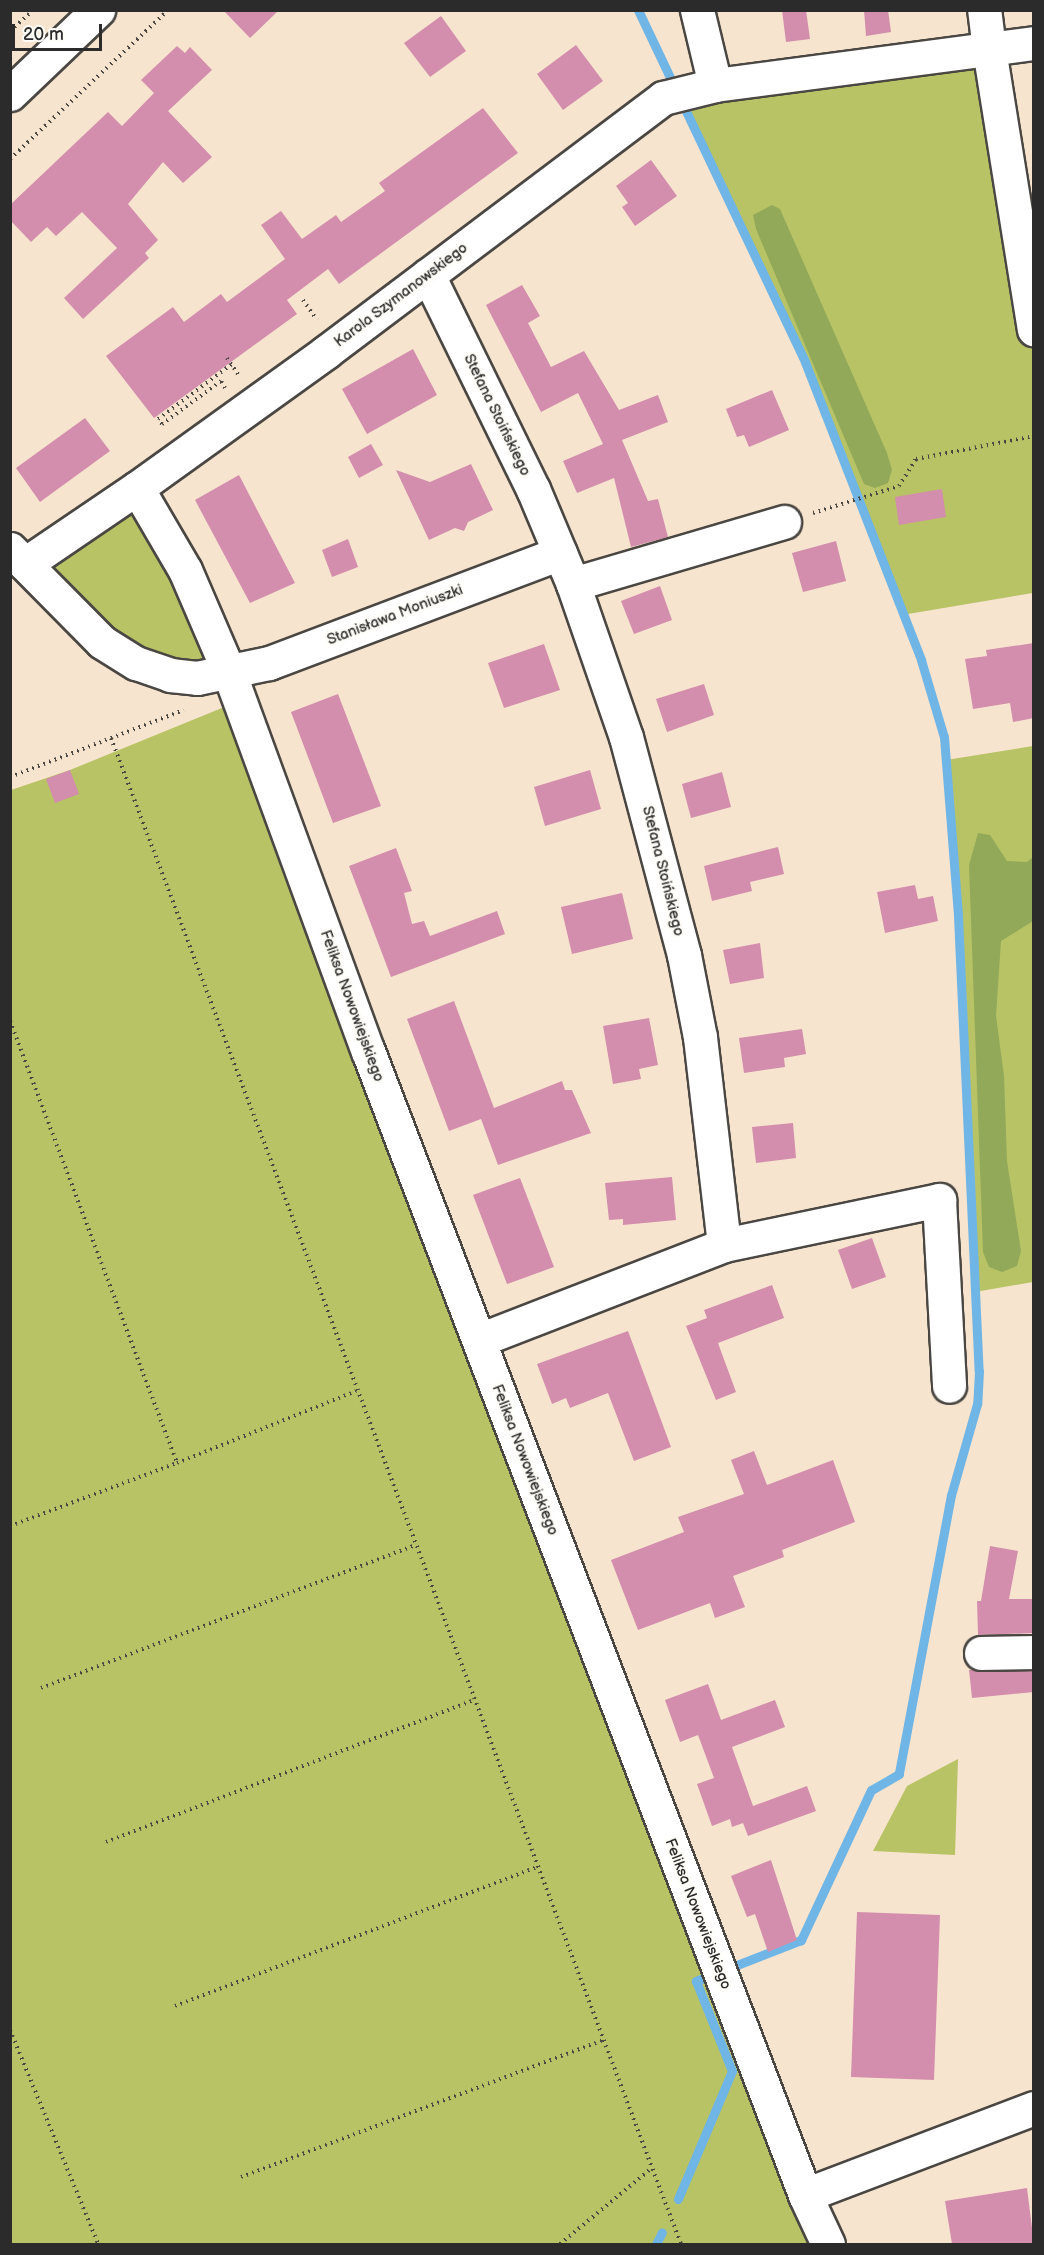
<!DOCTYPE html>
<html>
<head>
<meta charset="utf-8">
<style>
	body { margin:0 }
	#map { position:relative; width:1044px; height:2255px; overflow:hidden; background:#f7e4ce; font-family:"Balsamiq Sans",sans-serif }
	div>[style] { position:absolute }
	.green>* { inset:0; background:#b8c365 }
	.forest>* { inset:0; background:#92a95a }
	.stream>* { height:9px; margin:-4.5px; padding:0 4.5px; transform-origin:4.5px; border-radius:4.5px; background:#6fb5e6 }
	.building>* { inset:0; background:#d38dad }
	.path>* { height:4px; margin-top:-2px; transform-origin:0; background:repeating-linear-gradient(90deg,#4a4743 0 1.5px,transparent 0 6px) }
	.roads { filter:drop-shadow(2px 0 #4a4743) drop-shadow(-2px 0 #4a4743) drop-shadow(0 2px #4a4743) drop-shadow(0 -2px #4a4743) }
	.minor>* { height:33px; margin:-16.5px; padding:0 16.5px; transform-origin:16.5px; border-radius:16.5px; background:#fff }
	.major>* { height:33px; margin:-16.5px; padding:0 16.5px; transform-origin:16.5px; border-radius:16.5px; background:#fff }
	span { translate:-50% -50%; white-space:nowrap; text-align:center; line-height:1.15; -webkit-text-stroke:5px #fdfcf7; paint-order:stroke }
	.street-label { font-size:15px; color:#2b2b2b }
	.frame { position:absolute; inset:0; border:12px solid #2b2b2b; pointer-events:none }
	.scale { position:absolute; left:12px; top:24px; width:90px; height:27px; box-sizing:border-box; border:3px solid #2b2b2b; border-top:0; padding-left:8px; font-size:18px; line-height:21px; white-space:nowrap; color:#2b2b2b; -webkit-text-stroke:4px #fdfcf7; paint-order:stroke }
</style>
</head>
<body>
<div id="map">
	<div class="green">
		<div style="clip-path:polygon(989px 49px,1033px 329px,1033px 593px,902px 615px,805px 362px,688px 116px,696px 88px)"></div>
		<div style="clip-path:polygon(137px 488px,229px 672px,170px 675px,25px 564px)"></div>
		<div style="clip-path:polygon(239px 701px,828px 2244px,11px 2244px,11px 790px,70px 770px)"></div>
		<div style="clip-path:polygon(1033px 746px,1033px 1282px,975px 1292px,958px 916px,946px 760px)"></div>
		<div style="clip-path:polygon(958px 1759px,955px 1855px,873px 1851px,907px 1786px)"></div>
	</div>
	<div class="forest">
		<div style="clip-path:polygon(772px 205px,780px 209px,887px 453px,892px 470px,888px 483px,875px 488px,864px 484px,756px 229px,753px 215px)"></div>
		<div style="clip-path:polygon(978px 833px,990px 835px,1007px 861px,1027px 862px,1033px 857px,1033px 921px,1001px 941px,996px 1016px,1004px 1076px,1007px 1161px,1021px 1251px,1017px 1266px,1002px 1272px,989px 1267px,983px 1252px,969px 865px)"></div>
	</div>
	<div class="stream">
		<div style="left:638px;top:10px;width:390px;rotate:64.6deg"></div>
		<div style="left:805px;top:362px;width:320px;rotate:68.7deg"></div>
		<div style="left:921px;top:660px;width:80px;rotate:73.4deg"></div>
		<div style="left:944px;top:737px;width:180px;rotate:85.5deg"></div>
		<div style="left:958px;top:916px;width:455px;rotate:87.4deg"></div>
		<div style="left:979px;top:1371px;width:33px;rotate:93deg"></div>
		<div style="left:977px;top:1404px;width:95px;rotate:105.9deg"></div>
		<div style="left:951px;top:1495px;width:284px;rotate:100.6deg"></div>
		<div style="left:899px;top:1774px;width:32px;rotate:150deg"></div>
		<div style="left:871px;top:1790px;width:166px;rotate:115deg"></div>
		<div style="left:801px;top:1940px;width:113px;rotate:158.7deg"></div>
		<div style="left:696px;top:1981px;width:97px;rotate:68.2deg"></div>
		<div style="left:732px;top:2071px;width:139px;rotate:112.9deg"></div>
		<div style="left:656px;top:2244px;width:13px;rotate:-63deg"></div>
	</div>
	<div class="building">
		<div style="clip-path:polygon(223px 10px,279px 10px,250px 38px)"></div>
		<div style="clip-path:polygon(782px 10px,806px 10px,810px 39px,786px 42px)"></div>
		<div style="clip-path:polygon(864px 10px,888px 10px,891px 32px,866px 36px)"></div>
		<div style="clip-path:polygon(441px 16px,466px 51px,430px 77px,404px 43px)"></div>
		<div style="clip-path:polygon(576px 45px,603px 81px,563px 110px,537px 74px)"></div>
		<div style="clip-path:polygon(177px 46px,185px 53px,190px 47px,212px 70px,168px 111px,212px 157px,183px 183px,163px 162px,128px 204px,158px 240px,145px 253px,149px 258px,83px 319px,64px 298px,117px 248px,82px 212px,56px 236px,47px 227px,31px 242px,10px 220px,10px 205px,108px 112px,122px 126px,154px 93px,141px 80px)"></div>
		<div style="clip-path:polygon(483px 108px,518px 153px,339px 284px,328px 269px,287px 300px,297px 314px,154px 418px,106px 356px,173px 307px,184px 322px,221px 294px,227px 302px,285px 259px,261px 225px,281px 211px,302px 239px,336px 215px,341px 222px,385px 191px,379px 183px)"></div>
		<div style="clip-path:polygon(651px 160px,677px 196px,635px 226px,622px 207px,628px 203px,616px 186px)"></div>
		<div style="clip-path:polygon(522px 285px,540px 316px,528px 323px,551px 367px,584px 351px,619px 410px,658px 395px,668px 422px,622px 440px,648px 501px,658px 499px,668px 537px,631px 547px,614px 478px,577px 493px,563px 461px,603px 444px,578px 393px,541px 412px,486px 305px)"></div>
		<div style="clip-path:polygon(413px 349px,437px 395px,367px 434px,342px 389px)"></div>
		<div style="clip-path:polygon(772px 390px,789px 430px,749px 447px,744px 435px,737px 437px,726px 409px)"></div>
		<div style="clip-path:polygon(85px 418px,110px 451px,40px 502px,16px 468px)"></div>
		<div style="clip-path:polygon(371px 444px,383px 465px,359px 478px,348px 457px)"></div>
		<div style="clip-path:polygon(471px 464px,493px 510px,468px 522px,464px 531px,455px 528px,429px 540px,396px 470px,430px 482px)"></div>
		<div style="clip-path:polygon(239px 475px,295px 583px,250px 603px,195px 500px)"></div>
		<div style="clip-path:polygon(942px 489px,946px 517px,899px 525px,895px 497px)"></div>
		<div style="clip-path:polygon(348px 539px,358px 567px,332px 577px,322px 550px)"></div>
		<div style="clip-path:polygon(836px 541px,846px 581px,803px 592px,792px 553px)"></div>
		<div style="clip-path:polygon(660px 586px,672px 620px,634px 634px,621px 601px)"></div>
		<div style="clip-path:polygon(1034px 643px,1034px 718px,1013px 722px,1010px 703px,973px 709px,965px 659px,987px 656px,986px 650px)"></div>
		<div style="clip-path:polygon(544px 644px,560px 690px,504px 708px,488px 663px)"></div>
		<div style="clip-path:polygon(704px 684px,714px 715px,667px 732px,656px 699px)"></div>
		<div style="clip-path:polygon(338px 694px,381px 806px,333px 823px,291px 712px)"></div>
		<div style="clip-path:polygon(70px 770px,79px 794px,55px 803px,46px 779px)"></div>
		<div style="clip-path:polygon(590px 770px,601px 809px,545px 826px,534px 787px)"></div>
		<div style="clip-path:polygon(722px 772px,731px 807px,691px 818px,682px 784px)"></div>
		<div style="clip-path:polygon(778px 847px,784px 874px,750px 882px,752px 891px,712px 901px,704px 866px)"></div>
		<div style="clip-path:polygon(396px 848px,412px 891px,404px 893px,412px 924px,424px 921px,430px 936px,497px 911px,505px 934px,391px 977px,349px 866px)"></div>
		<div style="clip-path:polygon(915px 885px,918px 899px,933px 896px,938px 921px,885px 933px,877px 892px)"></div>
		<div style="clip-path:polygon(622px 893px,633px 939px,572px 954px,561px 907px)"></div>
		<div style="clip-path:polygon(760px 943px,764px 978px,730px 984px,723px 950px)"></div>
		<div style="clip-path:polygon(454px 1001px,494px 1108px,562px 1081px,565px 1090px,572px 1090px,591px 1133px,498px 1165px,481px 1119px,449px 1131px,407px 1019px)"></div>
		<div style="clip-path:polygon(649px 1018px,658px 1065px,639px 1069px,641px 1079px,613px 1084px,603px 1026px)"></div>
		<div style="clip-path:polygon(802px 1029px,806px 1054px,784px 1058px,785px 1067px,744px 1073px,739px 1038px)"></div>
		<div style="clip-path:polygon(793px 1123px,796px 1158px,756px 1163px,752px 1127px)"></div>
		<div style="clip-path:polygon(672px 1177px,676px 1220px,623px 1225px,623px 1219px,609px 1220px,605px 1183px)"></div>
		<div style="clip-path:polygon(520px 1178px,554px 1267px,507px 1284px,473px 1195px)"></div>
		<div style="clip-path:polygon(872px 1238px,886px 1277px,852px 1289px,838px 1250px)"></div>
		<div style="clip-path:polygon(772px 1285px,784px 1318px,718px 1343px,736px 1392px,716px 1400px,686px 1326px,707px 1318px,704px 1310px)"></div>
		<div style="clip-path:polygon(628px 1331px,671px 1447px,634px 1461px,608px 1393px,570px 1408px,566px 1398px,552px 1404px,537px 1364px)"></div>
		<div style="clip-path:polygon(754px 1451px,767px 1485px,833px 1460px,855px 1522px,782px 1550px,784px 1557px,733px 1576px,745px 1607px,715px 1618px,710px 1603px,638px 1630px,611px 1560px,684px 1532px,678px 1517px,744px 1494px,731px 1460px)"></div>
		<div style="clip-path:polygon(990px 1546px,1018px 1551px,1009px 1599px,1034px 1599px,1034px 1633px,978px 1635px,977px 1601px,981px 1601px)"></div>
		<div style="clip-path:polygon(969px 1670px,1034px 1671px,1034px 1692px,972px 1698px)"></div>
		<div style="clip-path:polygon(708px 1684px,721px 1720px,775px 1700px,785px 1727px,732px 1747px,753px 1806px,807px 1786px,816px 1811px,748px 1836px,743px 1823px,732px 1827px,730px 1819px,712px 1826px,697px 1784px,714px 1778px,698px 1735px,680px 1742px,665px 1700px)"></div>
		<div style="clip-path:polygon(771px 1860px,797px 1940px,768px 1952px,755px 1914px,747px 1917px,731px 1876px)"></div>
		<div style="clip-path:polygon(857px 1912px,940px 1915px,934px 2080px,851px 2077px)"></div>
		<div style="clip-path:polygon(1027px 2188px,1034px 2244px,952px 2244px,945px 2201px)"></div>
	</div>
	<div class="path">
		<div style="left:10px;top:31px;width:31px;rotate:-42deg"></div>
		<div style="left:10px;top:159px;width:217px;rotate:-43.3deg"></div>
		<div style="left:303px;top:300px;width:24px;rotate:55deg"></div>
		<div style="left:227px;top:358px;width:22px;rotate:56deg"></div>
		<div style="left:225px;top:388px;width:8px;rotate:-120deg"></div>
		<div style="left:221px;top:381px;width:73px;rotate:143.9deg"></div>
		<div style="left:162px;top:424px;width:6px;rotate:-129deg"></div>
		<div style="left:158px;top:419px;width:92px;rotate:-36.6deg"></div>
		<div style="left:813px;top:513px;width:90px;rotate:-17.4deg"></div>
		<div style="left:899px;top:486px;width:32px;rotate:-58deg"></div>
		<div style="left:916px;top:459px;width:120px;rotate:-11deg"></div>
		<div style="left:111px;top:738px;width:1610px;rotate:69.27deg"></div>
		<div style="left:10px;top:777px;width:186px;rotate:-21.1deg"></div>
		<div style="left:10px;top:1021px;width:472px;rotate:69.3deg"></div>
		<div style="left:177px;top:1463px;width:193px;rotate:-21.9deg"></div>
		<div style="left:10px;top:1526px;width:178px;rotate:-20.7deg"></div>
		<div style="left:41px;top:1688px;width:400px;rotate:-20.9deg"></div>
		<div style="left:106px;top:1842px;width:392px;rotate:-21.1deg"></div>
		<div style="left:175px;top:2006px;width:386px;rotate:-21deg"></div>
		<div style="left:10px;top:2030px;width:231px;rotate:67.6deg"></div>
		<div style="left:241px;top:2177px;width:387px;rotate:-20.7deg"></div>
		<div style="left:560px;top:2244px;width:119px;rotate:-39.6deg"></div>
	</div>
	<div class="roads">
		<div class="minor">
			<div style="left:697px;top:10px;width:77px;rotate:76.5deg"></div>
			<div style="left:1034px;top:43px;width:45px;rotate:172.4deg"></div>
			<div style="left:989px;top:49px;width:284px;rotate:80.9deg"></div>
			<div style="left:428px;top:275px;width:238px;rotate:63.9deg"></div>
			<div style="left:533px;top:489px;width:103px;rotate:67.2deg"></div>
			<div style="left:573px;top:584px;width:162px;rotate:70.9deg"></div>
			<div style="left:626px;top:737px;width:226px;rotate:75.1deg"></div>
			<div style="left:684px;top:955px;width:84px;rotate:79deg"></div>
			<div style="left:700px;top:1037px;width:209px;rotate:83.4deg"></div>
			<div style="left:724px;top:1245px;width:263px;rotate:158.8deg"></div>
			<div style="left:137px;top:488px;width:95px;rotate:59.7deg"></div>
			<div style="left:185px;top:570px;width:111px;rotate:66.7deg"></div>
			<div style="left:229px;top:672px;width:404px;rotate:69.9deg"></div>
			<div style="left:368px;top:1051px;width:1225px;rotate:69.09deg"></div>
			<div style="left:805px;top:2195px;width:54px;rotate:64.9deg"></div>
			<div style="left:10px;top:549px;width:131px;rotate:45.3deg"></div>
			<div style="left:102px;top:642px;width:40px;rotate:32deg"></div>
			<div style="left:136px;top:663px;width:36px;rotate:19deg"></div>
			<div style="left:170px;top:675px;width:27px;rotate:6deg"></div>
			<div style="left:197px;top:678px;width:74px;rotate:-11.8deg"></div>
			<div style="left:269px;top:663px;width:311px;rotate:-20.7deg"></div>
			<div style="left:25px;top:564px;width:135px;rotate:-34.2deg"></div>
			<div style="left:137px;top:488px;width:233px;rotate:-35.7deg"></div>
			<div style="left:326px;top:352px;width:422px;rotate:-37deg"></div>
			<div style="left:663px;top:98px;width:54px;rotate:-14deg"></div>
			<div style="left:715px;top:85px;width:276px;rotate:-7.5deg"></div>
			<div style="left:989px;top:49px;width:39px;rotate:-97deg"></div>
			<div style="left:573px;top:584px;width:220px;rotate:-16.4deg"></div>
			<div style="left:724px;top:1245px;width:220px;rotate:-11.8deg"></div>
			<div style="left:939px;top:1200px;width:186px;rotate:86.9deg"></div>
			<div style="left:981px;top:1653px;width:53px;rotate:-1.1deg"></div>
			<div style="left:805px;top:2195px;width:245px;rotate:-20.8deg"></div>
		</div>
		<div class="major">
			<div style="left:10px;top:94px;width:122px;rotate:-43.7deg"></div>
		</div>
	</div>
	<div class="street-label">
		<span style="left:401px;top:295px;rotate:-37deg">Karola Szymanowskiego</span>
		<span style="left:497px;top:415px;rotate:64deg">Stefana Stoińskiego</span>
		<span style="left:395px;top:615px;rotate:-21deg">Stanisława Moniuszki</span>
		<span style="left:663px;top:871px;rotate:76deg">Stefana Stoińskiego</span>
		<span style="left:352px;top:1006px;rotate:70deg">Feliksa Nowowiejskiego</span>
		<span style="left:525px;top:1460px;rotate:69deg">Feliksa Nowowiejskiego</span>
		<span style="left:698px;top:1914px;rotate:69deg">Feliksa Nowowiejskiego</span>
	</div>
	<div class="frame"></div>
	<div class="scale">20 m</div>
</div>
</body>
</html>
